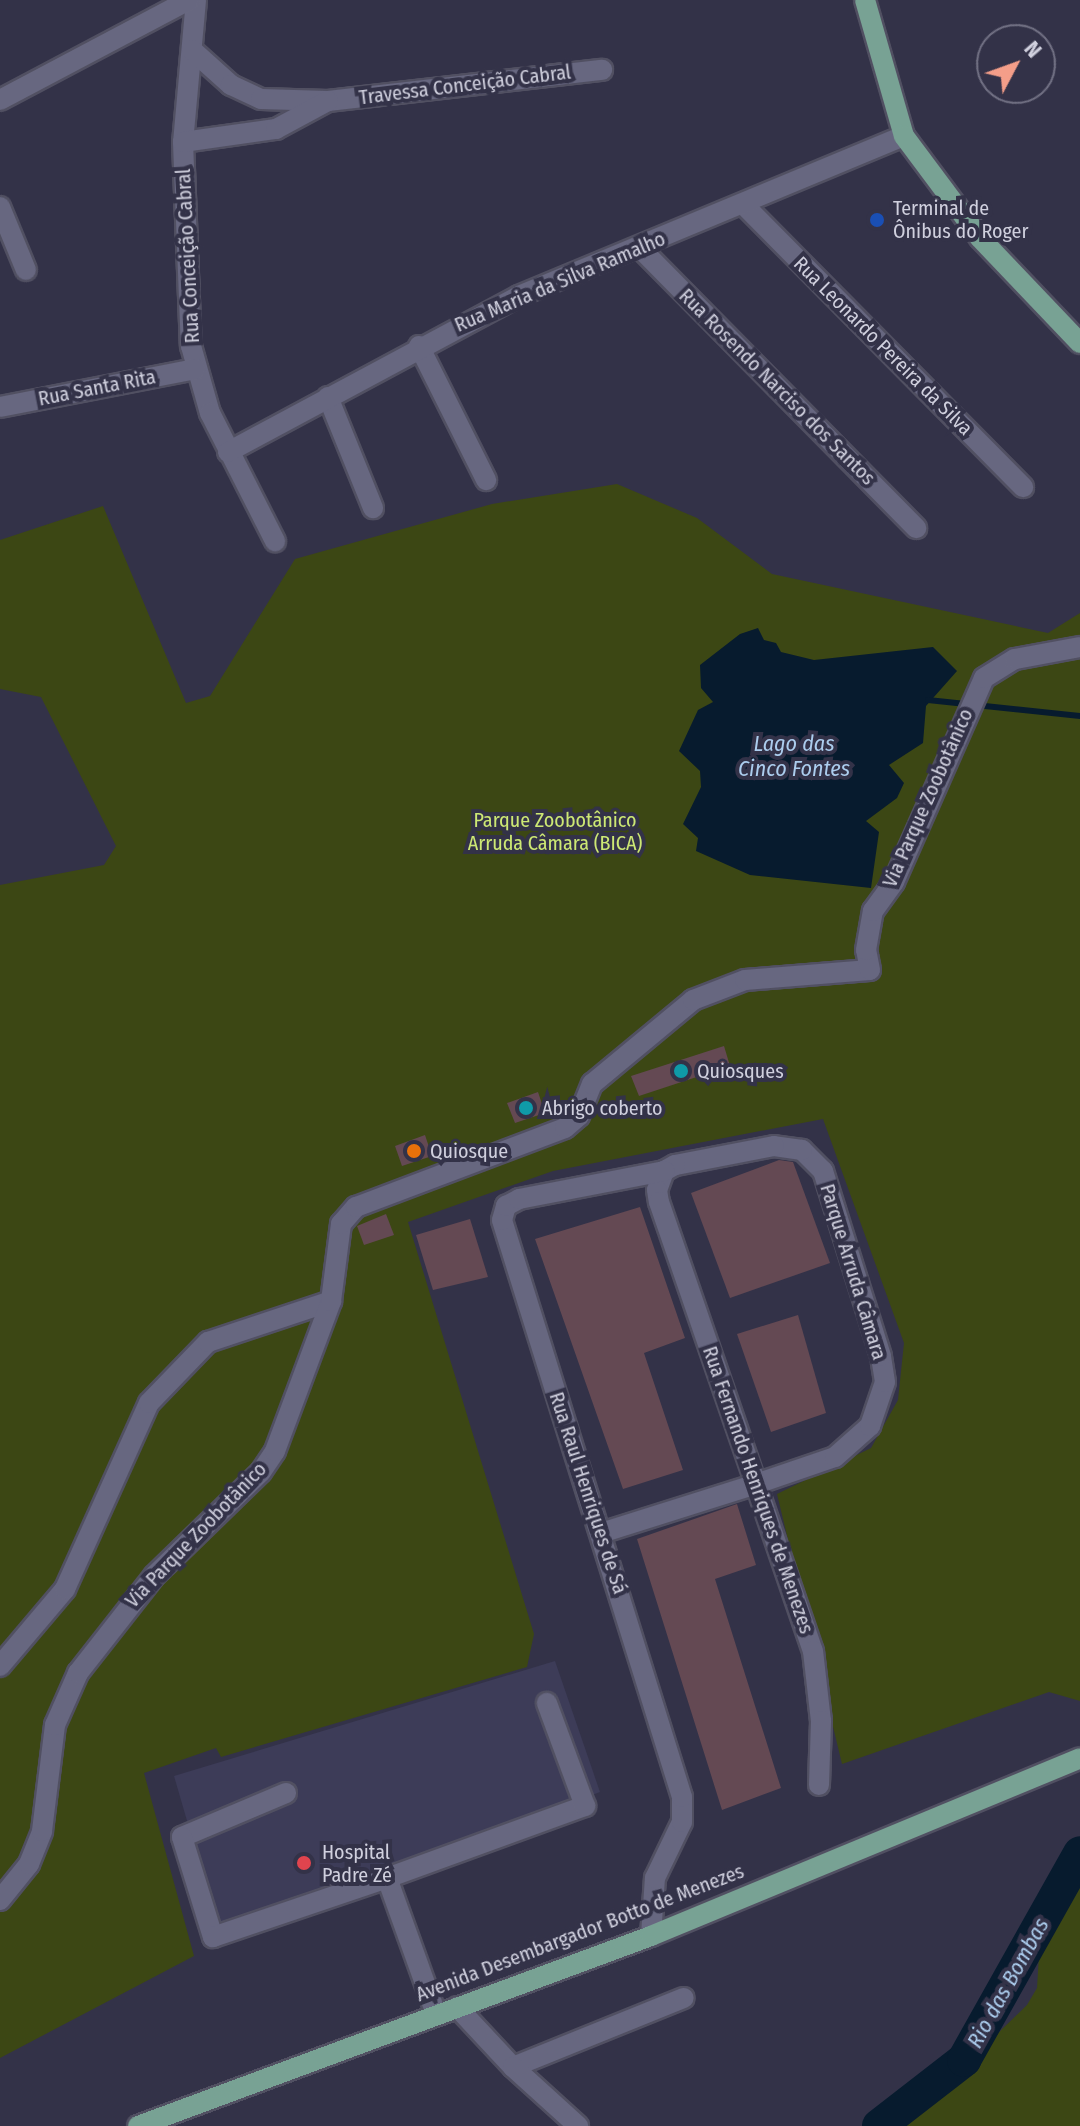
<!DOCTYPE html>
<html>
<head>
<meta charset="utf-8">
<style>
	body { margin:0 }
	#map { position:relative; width:1080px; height:2126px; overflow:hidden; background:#333248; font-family:"Fira Sans Condensed",sans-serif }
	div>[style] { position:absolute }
	.built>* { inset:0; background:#3d3c58 }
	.green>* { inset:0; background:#3c4714 }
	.water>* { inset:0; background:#071b2e }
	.stream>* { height:6px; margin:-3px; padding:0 3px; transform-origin:3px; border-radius:3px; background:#071b2e }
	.river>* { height:34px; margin:-17px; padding:0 17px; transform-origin:17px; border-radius:17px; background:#071b2e }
	.building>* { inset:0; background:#644953 }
	.roads { filter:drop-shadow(2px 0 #515062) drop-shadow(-2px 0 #515062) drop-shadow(0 2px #515062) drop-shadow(0 -2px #515062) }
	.minor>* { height:20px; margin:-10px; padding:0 10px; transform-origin:10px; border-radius:10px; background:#676780 }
	.major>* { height:20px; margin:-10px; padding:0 10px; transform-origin:10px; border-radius:10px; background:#78a294 }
	.dots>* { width:22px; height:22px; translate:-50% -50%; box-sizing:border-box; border:4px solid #333248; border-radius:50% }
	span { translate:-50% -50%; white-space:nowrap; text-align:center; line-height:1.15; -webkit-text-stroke:8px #333248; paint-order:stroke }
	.street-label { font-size:20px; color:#d0d0de }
	.poi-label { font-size:20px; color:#d0d0de }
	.left { translate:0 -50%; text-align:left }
	.park-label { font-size:20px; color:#cde874 }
	.water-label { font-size:22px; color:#accdee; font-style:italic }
	.north { position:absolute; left:976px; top:24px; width:80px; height:80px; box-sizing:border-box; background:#333248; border:2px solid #727184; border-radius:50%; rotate:49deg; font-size:22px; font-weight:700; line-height:32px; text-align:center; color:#d0d0de }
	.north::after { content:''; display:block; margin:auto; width:28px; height:36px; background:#f49e89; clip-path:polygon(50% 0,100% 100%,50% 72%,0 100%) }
</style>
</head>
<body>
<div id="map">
	<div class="built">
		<div style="clip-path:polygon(555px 1661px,600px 1792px,220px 1934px,174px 1776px)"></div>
	</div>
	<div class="green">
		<div style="clip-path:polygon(617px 484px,697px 518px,772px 574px,1048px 633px,1080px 613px,1080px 1701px,1049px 1692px,842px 1764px,777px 1494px,871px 1448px,898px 1400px,904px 1343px,823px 1119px,553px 1171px,408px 1222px,534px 1634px,527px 1667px,221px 1757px,216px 1748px,144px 1773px,194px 1956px,0 2058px,0 885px,104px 865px,116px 846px,41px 697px,0 689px,0 540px,103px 506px,186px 703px,210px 696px,295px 559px,492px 504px)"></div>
		<div style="clip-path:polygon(1080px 1849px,1080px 2126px,902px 2126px,1027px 2005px,1037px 1988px,1041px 1922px,1050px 1883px)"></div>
	</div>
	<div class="water">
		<div style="clip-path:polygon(758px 628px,764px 640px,776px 643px,781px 652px,814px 660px,933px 647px,957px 671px,926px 706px,923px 743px,889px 765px,904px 783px,897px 798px,866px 821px,879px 832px,871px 888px,750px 875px,696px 851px,698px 838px,683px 824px,701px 787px,700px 771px,679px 751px,698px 710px,713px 702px,701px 688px,700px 665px,740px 634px)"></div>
	</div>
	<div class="stream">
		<div style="left:928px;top:700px;width:153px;rotate:6deg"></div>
	</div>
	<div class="river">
		<div style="left:879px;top:2126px;width:108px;rotate:-37.8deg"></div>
		<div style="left:964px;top:2060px;width:237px;rotate:-60.7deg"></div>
	</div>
	<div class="building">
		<div style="clip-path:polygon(724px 1046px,730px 1066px,639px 1096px,631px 1076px)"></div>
		<div style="clip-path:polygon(538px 1092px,545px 1113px,515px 1123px,507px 1103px)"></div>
		<div style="clip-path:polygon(425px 1135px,432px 1156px,402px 1166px,395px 1146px)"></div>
		<div style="clip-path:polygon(779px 1160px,793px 1162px,830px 1263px,730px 1298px,691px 1193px)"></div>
		<div style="clip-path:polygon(640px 1207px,685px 1338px,644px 1353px,683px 1470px,623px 1489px,535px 1239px)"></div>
		<div style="clip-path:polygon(386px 1214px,394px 1235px,364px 1245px,357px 1226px)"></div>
		<div style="clip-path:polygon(470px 1219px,488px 1277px,433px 1290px,416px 1235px)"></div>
		<div style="clip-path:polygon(798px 1315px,826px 1413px,771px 1432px,737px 1334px)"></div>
		<div style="clip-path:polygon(737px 1504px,756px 1565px,715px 1579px,781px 1788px,722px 1810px,637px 1539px)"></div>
	</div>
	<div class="roads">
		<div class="minor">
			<div style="left:196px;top:0;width:143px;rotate:95.2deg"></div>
			<div style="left:183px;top:142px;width:204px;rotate:87.8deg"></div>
			<div style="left:191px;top:346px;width:70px;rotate:74.2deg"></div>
			<div style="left:210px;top:413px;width:144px;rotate:63.1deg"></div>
			<div style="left:192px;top:50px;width:52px;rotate:41.9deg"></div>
			<div style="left:231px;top:85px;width:33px;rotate:25deg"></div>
			<div style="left:261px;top:99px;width:67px;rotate:1.7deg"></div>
			<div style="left:328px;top:101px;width:276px;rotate:-6.5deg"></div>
			<div style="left:0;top:100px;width:214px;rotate:-27.9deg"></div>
			<div style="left:183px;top:142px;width:94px;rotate:-8deg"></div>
			<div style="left:276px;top:129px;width:59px;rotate:-28.3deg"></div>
			<div style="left:744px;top:205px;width:397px;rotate:45.3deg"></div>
			<div style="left:0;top:207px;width:68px;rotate:67.6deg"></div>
			<div style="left:639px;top:247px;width:395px;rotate:45.4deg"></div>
			<div style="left:419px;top:346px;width:150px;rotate:63.4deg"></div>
			<div style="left:328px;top:397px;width:120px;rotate:67.9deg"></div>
			<div style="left:0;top:407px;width:199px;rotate:-11deg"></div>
			<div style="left:228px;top:452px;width:330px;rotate:-28.2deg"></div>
			<div style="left:519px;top:296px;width:417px;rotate:-22.6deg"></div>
			<div style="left:601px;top:1533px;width:163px;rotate:-17.5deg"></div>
			<div style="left:756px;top:1484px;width:83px;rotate:-18.9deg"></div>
			<div style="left:835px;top:1457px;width:47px;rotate:-41.5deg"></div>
			<div style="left:870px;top:1426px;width:46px;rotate:-71.2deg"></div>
			<div style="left:885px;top:1382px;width:26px;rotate:-99deg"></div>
			<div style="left:881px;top:1356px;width:194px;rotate:-107.4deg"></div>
			<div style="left:823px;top:1171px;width:30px;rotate:-135deg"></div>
			<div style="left:802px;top:1150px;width:28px;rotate:-172deg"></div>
			<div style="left:774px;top:1146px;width:101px;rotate:169.1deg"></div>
			<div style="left:675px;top:1165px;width:13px;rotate:151deg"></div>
			<div style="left:664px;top:1171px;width:20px;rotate:110deg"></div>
			<div style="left:657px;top:1190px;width:12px;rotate:81deg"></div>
			<div style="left:659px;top:1202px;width:298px;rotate:71deg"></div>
			<div style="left:756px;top:1484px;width:176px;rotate:71.2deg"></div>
			<div style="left:813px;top:1651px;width:70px;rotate:83.5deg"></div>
			<div style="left:821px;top:1721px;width:64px;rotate:91.8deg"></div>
			<div style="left:0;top:1666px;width:101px;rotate:-49.8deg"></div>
			<div style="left:65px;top:1589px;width:204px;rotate:-65.7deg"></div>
			<div style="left:149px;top:1403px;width:85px;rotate:-46deg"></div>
			<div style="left:208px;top:1342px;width:130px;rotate:-18.4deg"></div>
			<div style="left:286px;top:1793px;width:113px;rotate:157.1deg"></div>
			<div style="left:182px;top:1837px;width:105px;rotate:72.8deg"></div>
			<div style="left:213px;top:1937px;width:184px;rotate:-18.7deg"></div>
			<div style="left:0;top:1900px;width:46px;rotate:-51.1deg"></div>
			<div style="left:29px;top:1864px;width:35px;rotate:-68deg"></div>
			<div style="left:42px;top:1831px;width:107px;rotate:-83deg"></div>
			<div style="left:55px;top:1725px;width:57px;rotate:-66.1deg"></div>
			<div style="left:78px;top:1673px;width:123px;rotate:-51.9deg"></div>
			<div style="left:154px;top:1576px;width:149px;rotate:-44.2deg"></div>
			<div style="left:261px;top:1472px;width:25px;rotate:-56deg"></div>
			<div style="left:275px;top:1451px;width:160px;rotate:-69.5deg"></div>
			<div style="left:331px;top:1301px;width:78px;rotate:-82.6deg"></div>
			<div style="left:341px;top:1224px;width:23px;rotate:-49deg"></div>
			<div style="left:356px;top:1207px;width:223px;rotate:-20.7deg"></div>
			<div style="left:565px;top:1128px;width:18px;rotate:-41deg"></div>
			<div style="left:579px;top:1116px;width:35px;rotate:-68deg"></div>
			<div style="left:592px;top:1084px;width:131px;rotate:-39.7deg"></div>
			<div style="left:693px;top:1000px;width:56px;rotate:-21deg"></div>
			<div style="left:745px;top:980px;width:125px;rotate:-4.6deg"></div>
			<div style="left:870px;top:970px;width:20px;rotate:-101deg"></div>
			<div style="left:866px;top:950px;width:40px;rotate:-80deg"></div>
			<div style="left:873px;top:911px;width:36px;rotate:-54deg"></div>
			<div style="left:894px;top:882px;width:223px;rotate:-66.2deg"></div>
			<div style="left:984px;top:678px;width:36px;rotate:-32deg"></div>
			<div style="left:1015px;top:659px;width:66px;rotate:-10.5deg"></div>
			<div style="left:651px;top:1936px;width:58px;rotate:-86.1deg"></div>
			<div style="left:655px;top:1878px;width:62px;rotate:-64.3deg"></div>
			<div style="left:682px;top:1822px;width:25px;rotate:-90deg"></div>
			<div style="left:682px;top:1797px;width:604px;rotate:-107.33deg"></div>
			<div style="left:502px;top:1220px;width:15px;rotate:-74deg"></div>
			<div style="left:506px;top:1206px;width:15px;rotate:-28deg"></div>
			<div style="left:519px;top:1199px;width:148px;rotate:-10.9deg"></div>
			<div style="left:457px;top:2007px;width:82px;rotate:47deg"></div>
			<div style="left:513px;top:2067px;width:184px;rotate:-22deg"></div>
			<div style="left:436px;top:2014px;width:145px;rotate:-109.8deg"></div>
			<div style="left:387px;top:1878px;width:211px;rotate:-20deg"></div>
			<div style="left:585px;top:1806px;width:110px;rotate:-110.3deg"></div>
			<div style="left:513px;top:2067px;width:88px;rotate:42.2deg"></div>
		</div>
		<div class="major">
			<div style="left:865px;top:0;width:141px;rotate:74deg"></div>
			<div style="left:904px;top:136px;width:127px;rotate:53.3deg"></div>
			<div style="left:980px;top:238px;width:145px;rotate:46.4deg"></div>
			<div style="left:138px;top:2126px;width:547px;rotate:-20.32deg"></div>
			<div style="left:651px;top:1936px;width:464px;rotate:-22.5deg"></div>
		</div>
	</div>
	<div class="dots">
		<div style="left:877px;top:220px;background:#1a4fb4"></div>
		<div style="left:681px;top:1071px;background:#0f9aa8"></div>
		<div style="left:526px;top:1108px;background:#0f9aa8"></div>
		<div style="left:414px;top:1151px;background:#e8710a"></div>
		<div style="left:304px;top:1863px;background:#e0444e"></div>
	</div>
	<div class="street-label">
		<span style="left:465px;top:85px;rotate:-7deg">Travessa Conceição Cabral</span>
		<span style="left:188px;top:256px;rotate:-93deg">Rua Conceição Cabral</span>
		<span style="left:560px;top:282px;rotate:-23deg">Rua Maria da Silva Ramalho</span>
		<span style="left:883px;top:346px;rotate:45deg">Rua Leonardo Pereira da Silva</span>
		<span style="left:777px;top:387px;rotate:45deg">Rua Rosendo Narciso dos Santos</span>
		<span style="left:97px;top:388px;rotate:-11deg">Rua Santa Rita</span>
		<span style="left:928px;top:798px;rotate:-66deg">Via Parque Zoobotânico</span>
		<span style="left:853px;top:1272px;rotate:73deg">Parque Arruda Câmara</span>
		<span style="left:758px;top:1490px;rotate:71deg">Rua Fernando Henriques de Menezes</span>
		<span style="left:588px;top:1493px;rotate:72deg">Rua Raul Henriques de Sá</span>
		<span style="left:196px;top:1535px;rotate:-46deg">Via Parque Zoobotânico</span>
		<span style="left:580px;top:1933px;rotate:-21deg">Avenida Desembargador Botto de Menezes</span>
	</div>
	<div class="poi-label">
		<span class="left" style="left:893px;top:220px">Terminal de<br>Ônibus do Roger</span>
		<span class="left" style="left:697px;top:1071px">Quiosques</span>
		<span class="left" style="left:542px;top:1108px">Abrigo coberto</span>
		<span class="left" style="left:430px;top:1151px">Quiosque</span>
		<span class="left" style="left:322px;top:1864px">Hospital<br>Padre Zé</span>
	</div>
	<div class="park-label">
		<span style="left:555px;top:832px">Parque Zoobotânico<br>Arruda Câmara (BICA)</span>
	</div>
	<div class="water-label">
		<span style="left:794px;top:756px">Lago das<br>Cinco Fontes</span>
		<span style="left:1008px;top:1983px;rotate:-61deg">Rio das Bombas</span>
	</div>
	<div class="north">N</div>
</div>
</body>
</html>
